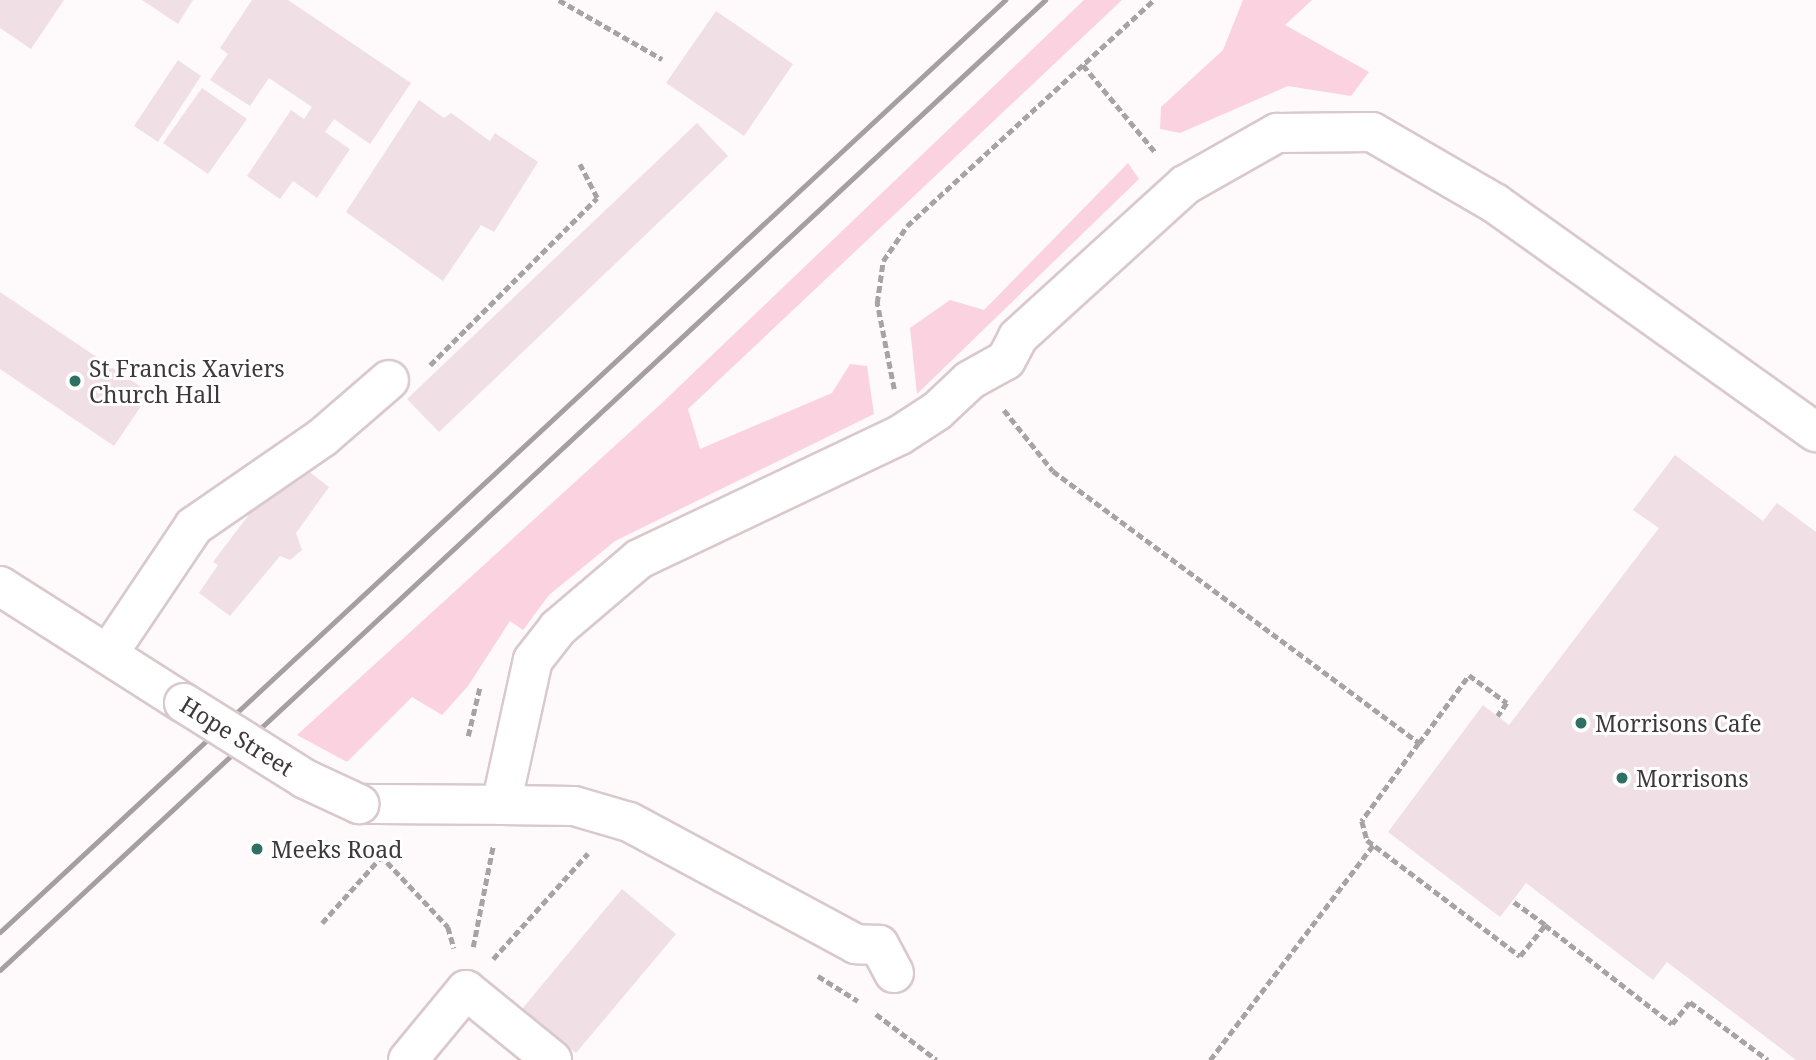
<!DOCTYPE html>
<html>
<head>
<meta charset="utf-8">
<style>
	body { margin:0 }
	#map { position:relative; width:1816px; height:1060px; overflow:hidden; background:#fefafb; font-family:"Noto Serif",serif }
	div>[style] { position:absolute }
	.green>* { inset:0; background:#fbd2df }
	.building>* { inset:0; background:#f0dfe4 }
	.path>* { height:4.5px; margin-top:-2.25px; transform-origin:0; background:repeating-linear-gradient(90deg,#a7a2a3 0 7px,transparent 0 10.5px) }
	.roads { filter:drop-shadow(2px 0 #d9c9cd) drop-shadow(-2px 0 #d9c9cd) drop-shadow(0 2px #d9c9cd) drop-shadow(0 -2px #d9c9cd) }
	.minor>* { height:38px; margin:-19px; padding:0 19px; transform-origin:19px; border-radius:19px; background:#fff }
	.rail>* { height:5px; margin:-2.5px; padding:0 2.5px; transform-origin:2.5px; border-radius:2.5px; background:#a59fa1 }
	.bridges { filter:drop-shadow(2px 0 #d9c9cd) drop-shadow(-2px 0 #d9c9cd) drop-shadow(0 2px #d9c9cd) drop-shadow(0 -2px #d9c9cd) }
	.minor-bridge>* { height:38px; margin:-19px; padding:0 19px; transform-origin:19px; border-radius:19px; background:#fff }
	.dots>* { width:19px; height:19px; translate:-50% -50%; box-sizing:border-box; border:4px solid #fff; border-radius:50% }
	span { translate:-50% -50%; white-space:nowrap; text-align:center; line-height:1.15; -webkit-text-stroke:6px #fff; paint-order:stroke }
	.poi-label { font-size:23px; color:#3f383a }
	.left { translate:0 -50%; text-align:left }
	.street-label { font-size:23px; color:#3f383a }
</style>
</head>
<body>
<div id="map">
	<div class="green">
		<div style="clip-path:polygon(1084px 0,1122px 0,688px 409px,700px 449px,832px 393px,850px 364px,867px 366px,874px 414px,615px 541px,549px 595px,523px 630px,510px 621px,468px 686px,442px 715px,412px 697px,347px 762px,297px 735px,663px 402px)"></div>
		<div style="clip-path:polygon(1243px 0,1312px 0,1285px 25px,1369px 72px,1351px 96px,1288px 86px,1180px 133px,1160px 129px,1161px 107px,1223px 50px)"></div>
		<div style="clip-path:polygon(1128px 163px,1139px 179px,917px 394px,910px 328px,950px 300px,984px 310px)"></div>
	</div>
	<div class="building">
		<div style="clip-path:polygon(0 0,64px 0,31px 49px,0 28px)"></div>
		<div style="clip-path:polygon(142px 0,193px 0,178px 24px)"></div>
		<div style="clip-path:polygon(252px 0,288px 0,411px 83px,370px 144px,334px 119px,325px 132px,350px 149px,317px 198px,293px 181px,280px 199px,247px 176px,291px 110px,304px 119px,312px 107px,269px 78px,250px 106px,210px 80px,228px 54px,220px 48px)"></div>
		<div style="clip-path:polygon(716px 11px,793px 64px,744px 136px,666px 83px)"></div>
		<div style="clip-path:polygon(178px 60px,201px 76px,158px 142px,134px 126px)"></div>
		<div style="clip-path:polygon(202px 88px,247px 119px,208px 174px,163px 143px)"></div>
		<div style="clip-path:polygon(419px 100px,444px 118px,451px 113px,490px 141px,495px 133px,538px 162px,494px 232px,481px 225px,443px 281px,346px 212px)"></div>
		<div style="clip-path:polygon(697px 123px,728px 156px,439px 432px,407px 399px)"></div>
		<div style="clip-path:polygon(0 292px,150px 393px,114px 446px,0 369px)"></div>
		<div style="clip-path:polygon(1675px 455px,1763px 521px,1777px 503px,1816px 532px,1816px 1060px,1796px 1060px,1667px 962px,1653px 980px,1526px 883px,1500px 917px,1388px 832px,1483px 705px,1509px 725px,1659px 528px,1633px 510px)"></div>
		<div style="clip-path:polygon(299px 464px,329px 487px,296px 533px,302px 550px,290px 560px,280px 556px,230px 616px,199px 593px,218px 565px,213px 562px,276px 479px)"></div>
		<div style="clip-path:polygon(622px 889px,676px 934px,576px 1053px,522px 1009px)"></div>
	</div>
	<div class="path">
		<div style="left:559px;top:0;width:119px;rotate:29.8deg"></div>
		<div style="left:1083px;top:65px;width:114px;rotate:50.3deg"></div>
		<div style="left:430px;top:365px;width:236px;rotate:-45deg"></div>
		<div style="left:597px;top:198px;width:38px;rotate:-117deg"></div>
		<div style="left:894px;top:389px;width:88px;rotate:-101.2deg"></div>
		<div style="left:877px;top:303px;width:42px;rotate:-81.9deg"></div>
		<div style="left:883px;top:261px;width:42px;rotate:-55.6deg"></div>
		<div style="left:907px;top:226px;width:335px;rotate:-42.5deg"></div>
		<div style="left:1004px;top:410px;width:78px;rotate:51.2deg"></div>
		<div style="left:1053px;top:471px;width:456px;rotate:36.6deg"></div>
		<div style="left:1419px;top:743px;width:84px;rotate:-53.7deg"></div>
		<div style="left:1469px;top:675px;width:47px;rotate:36.4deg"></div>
		<div style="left:1507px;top:703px;width:16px;rotate:125deg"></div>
		<div style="left:468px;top:736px;width:51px;rotate:-76.5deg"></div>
		<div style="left:1419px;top:743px;width:97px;rotate:126.2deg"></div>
		<div style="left:1362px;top:821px;width:20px;rotate:75deg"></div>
		<div style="left:1367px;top:840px;width:192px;rotate:37.2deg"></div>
		<div style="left:1520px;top:956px;width:40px;rotate:-51deg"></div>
		<div style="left:1545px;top:925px;width:41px;rotate:-144deg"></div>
		<div style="left:373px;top:847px;width:110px;rotate:46.8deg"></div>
		<div style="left:448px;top:927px;width:22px;rotate:74deg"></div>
		<div style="left:322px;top:923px;width:90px;rotate:-48.2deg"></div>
		<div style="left:1545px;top:925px;width:161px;rotate:37.9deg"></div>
		<div style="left:1672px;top:1024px;width:28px;rotate:-51deg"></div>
		<div style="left:1690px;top:1002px;width:97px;rotate:36.6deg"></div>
		<div style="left:473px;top:947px;width:103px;rotate:-78.8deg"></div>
		<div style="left:493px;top:959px;width:142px;rotate:-48.1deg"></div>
		<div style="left:818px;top:976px;width:47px;rotate:32deg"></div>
		<div style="left:876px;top:1014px;width:76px;rotate:37deg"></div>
		<div style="left:1210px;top:1060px;width:270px;rotate:-52.8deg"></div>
	</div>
	<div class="roads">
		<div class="minor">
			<div style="left:0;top:586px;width:218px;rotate:32.5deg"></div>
			<div style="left:108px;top:654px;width:154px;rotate:-56.1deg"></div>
			<div style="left:194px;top:526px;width:157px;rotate:-34.6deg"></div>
			<div style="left:323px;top:437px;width:87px;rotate:-40.8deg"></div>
			<div style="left:359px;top:804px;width:142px;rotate:0.4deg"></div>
			<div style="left:894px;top:973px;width:32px;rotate:-118deg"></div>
			<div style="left:879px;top:945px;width:23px;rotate:-178deg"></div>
			<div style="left:856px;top:944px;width:258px;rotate:-151.7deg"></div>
			<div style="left:629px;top:822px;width:57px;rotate:-163.8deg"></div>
			<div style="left:574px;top:806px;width:73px;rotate:-179.2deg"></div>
			<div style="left:501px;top:805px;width:148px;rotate:-77.6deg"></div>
			<div style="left:533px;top:660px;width:41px;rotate:-52deg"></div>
			<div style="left:558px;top:628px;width:106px;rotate:-40.4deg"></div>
			<div style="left:639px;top:559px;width:289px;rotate:-25.4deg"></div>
			<div style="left:900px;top:435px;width:44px;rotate:-33deg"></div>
			<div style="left:937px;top:411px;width:45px;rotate:-43.2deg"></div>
			<div style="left:970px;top:380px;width:41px;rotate:-29.1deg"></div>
			<div style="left:1006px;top:360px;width:26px;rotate:-62deg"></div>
			<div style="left:1018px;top:337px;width:226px;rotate:-42.3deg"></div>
			<div style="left:1185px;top:185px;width:106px;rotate:-29.5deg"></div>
			<div style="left:1277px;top:133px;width:95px;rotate:-0.6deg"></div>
			<div style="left:1372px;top:132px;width:143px;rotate:30.1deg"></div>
			<div style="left:1496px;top:204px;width:393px;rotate:35.5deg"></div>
			<div style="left:408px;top:1060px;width:91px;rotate:-50.4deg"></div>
			<div style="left:466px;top:990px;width:111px;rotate:39.1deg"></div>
		</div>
	</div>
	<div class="rail">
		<div style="left:0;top:932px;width:1371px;rotate:-42.84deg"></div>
		<div style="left:0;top:970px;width:1426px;rotate:-42.87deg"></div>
	</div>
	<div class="bridges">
		<div class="minor-bridge">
			<div style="left:184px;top:703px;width:143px;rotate:32.1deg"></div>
			<div style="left:305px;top:779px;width:60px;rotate:24.8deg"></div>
		</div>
	</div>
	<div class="dots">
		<div style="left:75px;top:381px;background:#2e7164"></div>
		<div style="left:1581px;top:723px;background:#2e7164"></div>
		<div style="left:1622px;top:778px;background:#2e7164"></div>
		<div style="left:257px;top:849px;background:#2e7164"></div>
	</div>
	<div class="poi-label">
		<span class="left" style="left:89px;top:381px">St Francis Xaviers<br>Church Hall</span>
		<span class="left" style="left:1595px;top:723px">Morrisons Cafe</span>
		<span class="left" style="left:1636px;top:778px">Morrisons</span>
		<span class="left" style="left:271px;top:849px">Meeks Road</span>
	</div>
	<div class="street-label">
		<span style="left:237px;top:736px;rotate:32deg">Hope Street</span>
	</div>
</div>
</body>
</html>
